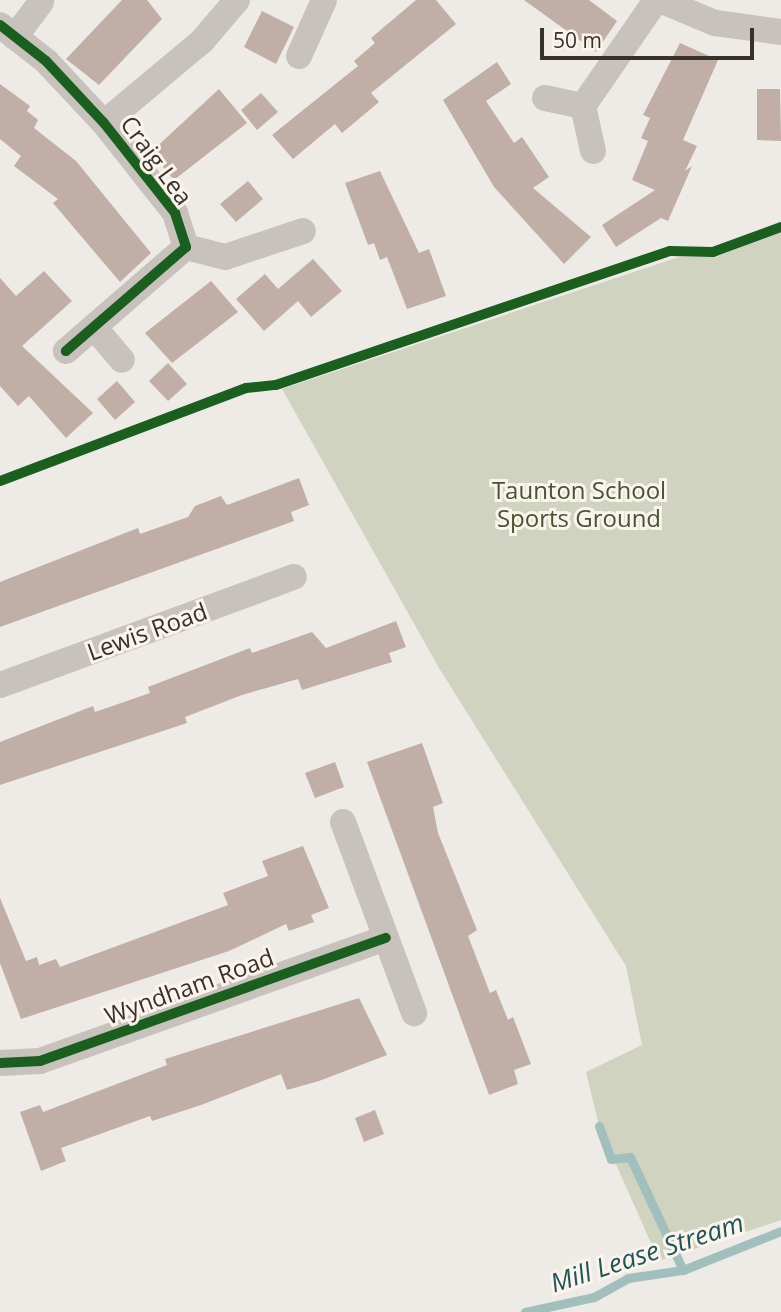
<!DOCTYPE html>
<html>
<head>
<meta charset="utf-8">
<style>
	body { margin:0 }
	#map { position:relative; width:781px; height:1312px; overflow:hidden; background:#eeeae5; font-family:"Open Sans",sans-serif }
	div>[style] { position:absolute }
	.green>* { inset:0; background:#cfd3c0 }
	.stream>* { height:9px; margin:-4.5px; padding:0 4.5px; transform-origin:4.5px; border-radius:4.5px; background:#a2bfbe }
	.building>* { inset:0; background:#c1afa7 }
	.street>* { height:26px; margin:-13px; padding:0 13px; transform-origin:13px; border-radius:13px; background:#c8c2bd }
	.cycleway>* { height:10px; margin:-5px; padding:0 5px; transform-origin:5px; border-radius:5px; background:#1b5e20 }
	span { translate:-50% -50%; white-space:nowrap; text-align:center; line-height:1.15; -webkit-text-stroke:6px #faf4ed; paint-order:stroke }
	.street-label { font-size:24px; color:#392f2b }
	.park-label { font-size:24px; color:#485630 }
	.water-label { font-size:26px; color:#225559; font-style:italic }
	.scale { position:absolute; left:540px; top:28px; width:214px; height:32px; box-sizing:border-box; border:4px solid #392f2b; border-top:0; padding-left:9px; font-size:21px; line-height:24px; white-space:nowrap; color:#392f2b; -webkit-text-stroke:5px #faf4ed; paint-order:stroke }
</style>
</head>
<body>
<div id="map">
	<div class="green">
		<div style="clip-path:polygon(781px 231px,781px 1220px,659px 1261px,599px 1126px,586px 1072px,642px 1045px,626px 966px,439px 668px,282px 389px,679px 257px,716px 257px)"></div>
	</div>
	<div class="stream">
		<div style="left:599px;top:1126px;width:35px;rotate:70deg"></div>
		<div style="left:611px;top:1159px;width:19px;rotate:-6deg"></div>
		<div style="left:630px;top:1157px;width:125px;rotate:64.9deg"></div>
		<div style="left:525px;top:1312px;width:71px;rotate:-12.3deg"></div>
		<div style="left:594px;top:1297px;width:39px;rotate:-29deg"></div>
		<div style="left:628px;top:1278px;width:56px;rotate:-8.3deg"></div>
		<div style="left:683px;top:1270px;width:105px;rotate:-21.7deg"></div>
	</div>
	<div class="building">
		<div style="clip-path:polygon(122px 0,147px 0,162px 19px,99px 85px,66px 59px)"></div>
		<div style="clip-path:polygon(416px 0,436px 0,456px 24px,371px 93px,379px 102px,342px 133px,335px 124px,293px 159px,272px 135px,358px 66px,354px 61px,375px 43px,371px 38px)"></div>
		<div style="clip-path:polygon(524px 0,589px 0,617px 21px,596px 52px)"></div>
		<div style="clip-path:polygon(262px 11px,294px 27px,276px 64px,244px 47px)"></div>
		<div style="clip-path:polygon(680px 43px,718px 60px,683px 140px,697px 146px,685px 171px,692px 166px,668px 221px,661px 218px,616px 247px,602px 225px,655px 190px,632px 180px,648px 141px,641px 138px,650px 118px,643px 115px)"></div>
		<div style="clip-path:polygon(497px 62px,511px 84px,486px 101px,514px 143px,522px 137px,549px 177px,533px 188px,591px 237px,564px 264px,494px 187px,443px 100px)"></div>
		<div style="clip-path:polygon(0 84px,30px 106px,27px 111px,38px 120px,34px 128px,76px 161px,151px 253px,120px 282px,53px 203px,58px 199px,14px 166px,21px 156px,0 139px)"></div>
		<div style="clip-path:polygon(219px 89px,247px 123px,174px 180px,151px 152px)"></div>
		<div style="clip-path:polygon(757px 89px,780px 89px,781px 141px,757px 140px)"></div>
		<div style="clip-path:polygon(261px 93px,278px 112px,257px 130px,241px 110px)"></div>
		<div style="clip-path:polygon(380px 171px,419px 253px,429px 249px,446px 296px,407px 309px,387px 257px,380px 260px,374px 243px,368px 245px,345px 183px)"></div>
		<div style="clip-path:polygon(248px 181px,263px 199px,236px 222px,220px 204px)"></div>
		<div style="clip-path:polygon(313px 259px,342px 291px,311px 317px,298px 301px,264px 331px,236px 299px,265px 274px,278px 289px)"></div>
		<div style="clip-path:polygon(44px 271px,72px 301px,22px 346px,93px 413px,66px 438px,29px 396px,18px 406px,0 386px,0 278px,16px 296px)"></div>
		<div style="clip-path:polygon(211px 281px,238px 312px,172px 363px,145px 333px)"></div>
		<div style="clip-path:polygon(168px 363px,187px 384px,168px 401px,149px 381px)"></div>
		<div style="clip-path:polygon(117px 381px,135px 402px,115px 420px,97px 399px)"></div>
		<div style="clip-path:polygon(299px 478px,309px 505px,291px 512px,294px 521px,0 627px,0 582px,138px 528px,140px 534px,188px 517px,195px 506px,221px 496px,227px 505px)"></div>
		<div style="clip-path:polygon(396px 621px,406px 647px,389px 653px,392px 662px,302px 690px,298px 679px,242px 695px,185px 717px,187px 723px,0 785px,0 742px,93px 706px,95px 712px,150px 693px,148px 687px,250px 648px,252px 653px,312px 632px,326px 648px)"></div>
		<div style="clip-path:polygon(422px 743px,443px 803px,433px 807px,438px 833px,477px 930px,468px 936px,490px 993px,496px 990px,508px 1020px,513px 1017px,531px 1064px,514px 1070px,518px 1084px,489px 1095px,367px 762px)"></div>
		<div style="clip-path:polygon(335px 762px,344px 787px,315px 798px,305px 773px)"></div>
		<div style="clip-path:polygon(303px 846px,329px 908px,311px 915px,314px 922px,289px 931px,286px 924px,229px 951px,21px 1019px,0 963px,0 898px,26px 961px,37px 957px,39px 965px,56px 959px,60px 967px,228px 905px,223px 893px,268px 876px,262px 861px)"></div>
		<div style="clip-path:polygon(359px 998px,387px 1055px,319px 1081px,287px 1090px,281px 1074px,201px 1105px,152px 1121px,150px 1116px,61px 1148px,66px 1161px,41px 1171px,20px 1112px,40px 1105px,43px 1112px,167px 1065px,165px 1059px)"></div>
		<div style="clip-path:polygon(375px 1110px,384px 1134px,364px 1142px,355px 1118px)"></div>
	</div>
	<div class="street">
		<div style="left:660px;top:0;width:60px;rotate:22.7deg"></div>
		<div style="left:715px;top:23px;width:67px;rotate:7.8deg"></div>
		<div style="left:0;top:25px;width:58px;rotate:38deg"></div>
		<div style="left:46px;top:61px;width:85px;rotate:46.9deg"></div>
		<div style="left:104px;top:123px;width:115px;rotate:51.7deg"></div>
		<div style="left:175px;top:213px;width:36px;rotate:72deg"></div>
		<div style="left:186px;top:247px;width:159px;rotate:139.1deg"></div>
		<div style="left:15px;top:37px;width:44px;rotate:-53.4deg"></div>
		<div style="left:299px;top:56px;width:61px;rotate:-65.9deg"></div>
		<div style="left:545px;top:98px;width:39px;rotate:12deg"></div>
		<div style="left:104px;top:123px;width:128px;rotate:-39.9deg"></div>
		<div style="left:202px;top:41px;width:54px;rotate:-49.5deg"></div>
		<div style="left:593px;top:151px;width:46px;rotate:-102.5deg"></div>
		<div style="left:583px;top:106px;width:129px;rotate:-55.4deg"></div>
		<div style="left:186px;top:247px;width:40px;rotate:14.4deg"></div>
		<div style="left:225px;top:257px;width:82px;rotate:-18.4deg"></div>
		<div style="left:94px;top:327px;width:43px;rotate:49.7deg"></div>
		<div style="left:0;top:685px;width:313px;rotate:-20.2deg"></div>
		<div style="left:343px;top:822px;width:204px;rotate:69.6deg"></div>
		<div style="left:0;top:1063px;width:40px;rotate:-2.9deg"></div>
		<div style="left:40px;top:1061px;width:367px;rotate:-19.6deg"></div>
	</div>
	<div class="cycleway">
		<div style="left:0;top:25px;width:58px;rotate:38deg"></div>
		<div style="left:46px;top:61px;width:85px;rotate:46.9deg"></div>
		<div style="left:104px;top:123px;width:115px;rotate:51.7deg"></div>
		<div style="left:175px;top:213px;width:36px;rotate:72deg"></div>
		<div style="left:186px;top:247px;width:159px;rotate:139.1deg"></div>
		<div style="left:0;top:481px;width:263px;rotate:-20.7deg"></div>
		<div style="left:246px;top:388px;width:30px;rotate:-6deg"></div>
		<div style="left:276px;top:385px;width:416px;rotate:-18.8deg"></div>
		<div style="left:670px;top:251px;width:43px;rotate:1.3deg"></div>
		<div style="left:713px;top:252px;width:72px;rotate:-20.2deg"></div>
		<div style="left:0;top:1063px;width:40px;rotate:-2.9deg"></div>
		<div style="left:40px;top:1061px;width:367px;rotate:-19.6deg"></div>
	</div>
	<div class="street-label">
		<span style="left:157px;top:160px;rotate:54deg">Craig Lea</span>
		<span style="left:147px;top:631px;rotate:-20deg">Lewis Road</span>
		<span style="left:189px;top:986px;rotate:-20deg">Wyndham Road</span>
	</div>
	<div class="park-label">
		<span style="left:579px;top:504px">Taunton School<br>Sports Ground</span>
	</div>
	<div class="water-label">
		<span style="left:647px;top:1253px;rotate:-18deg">Mill Lease Stream</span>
	</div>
	<div class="scale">50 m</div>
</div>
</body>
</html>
